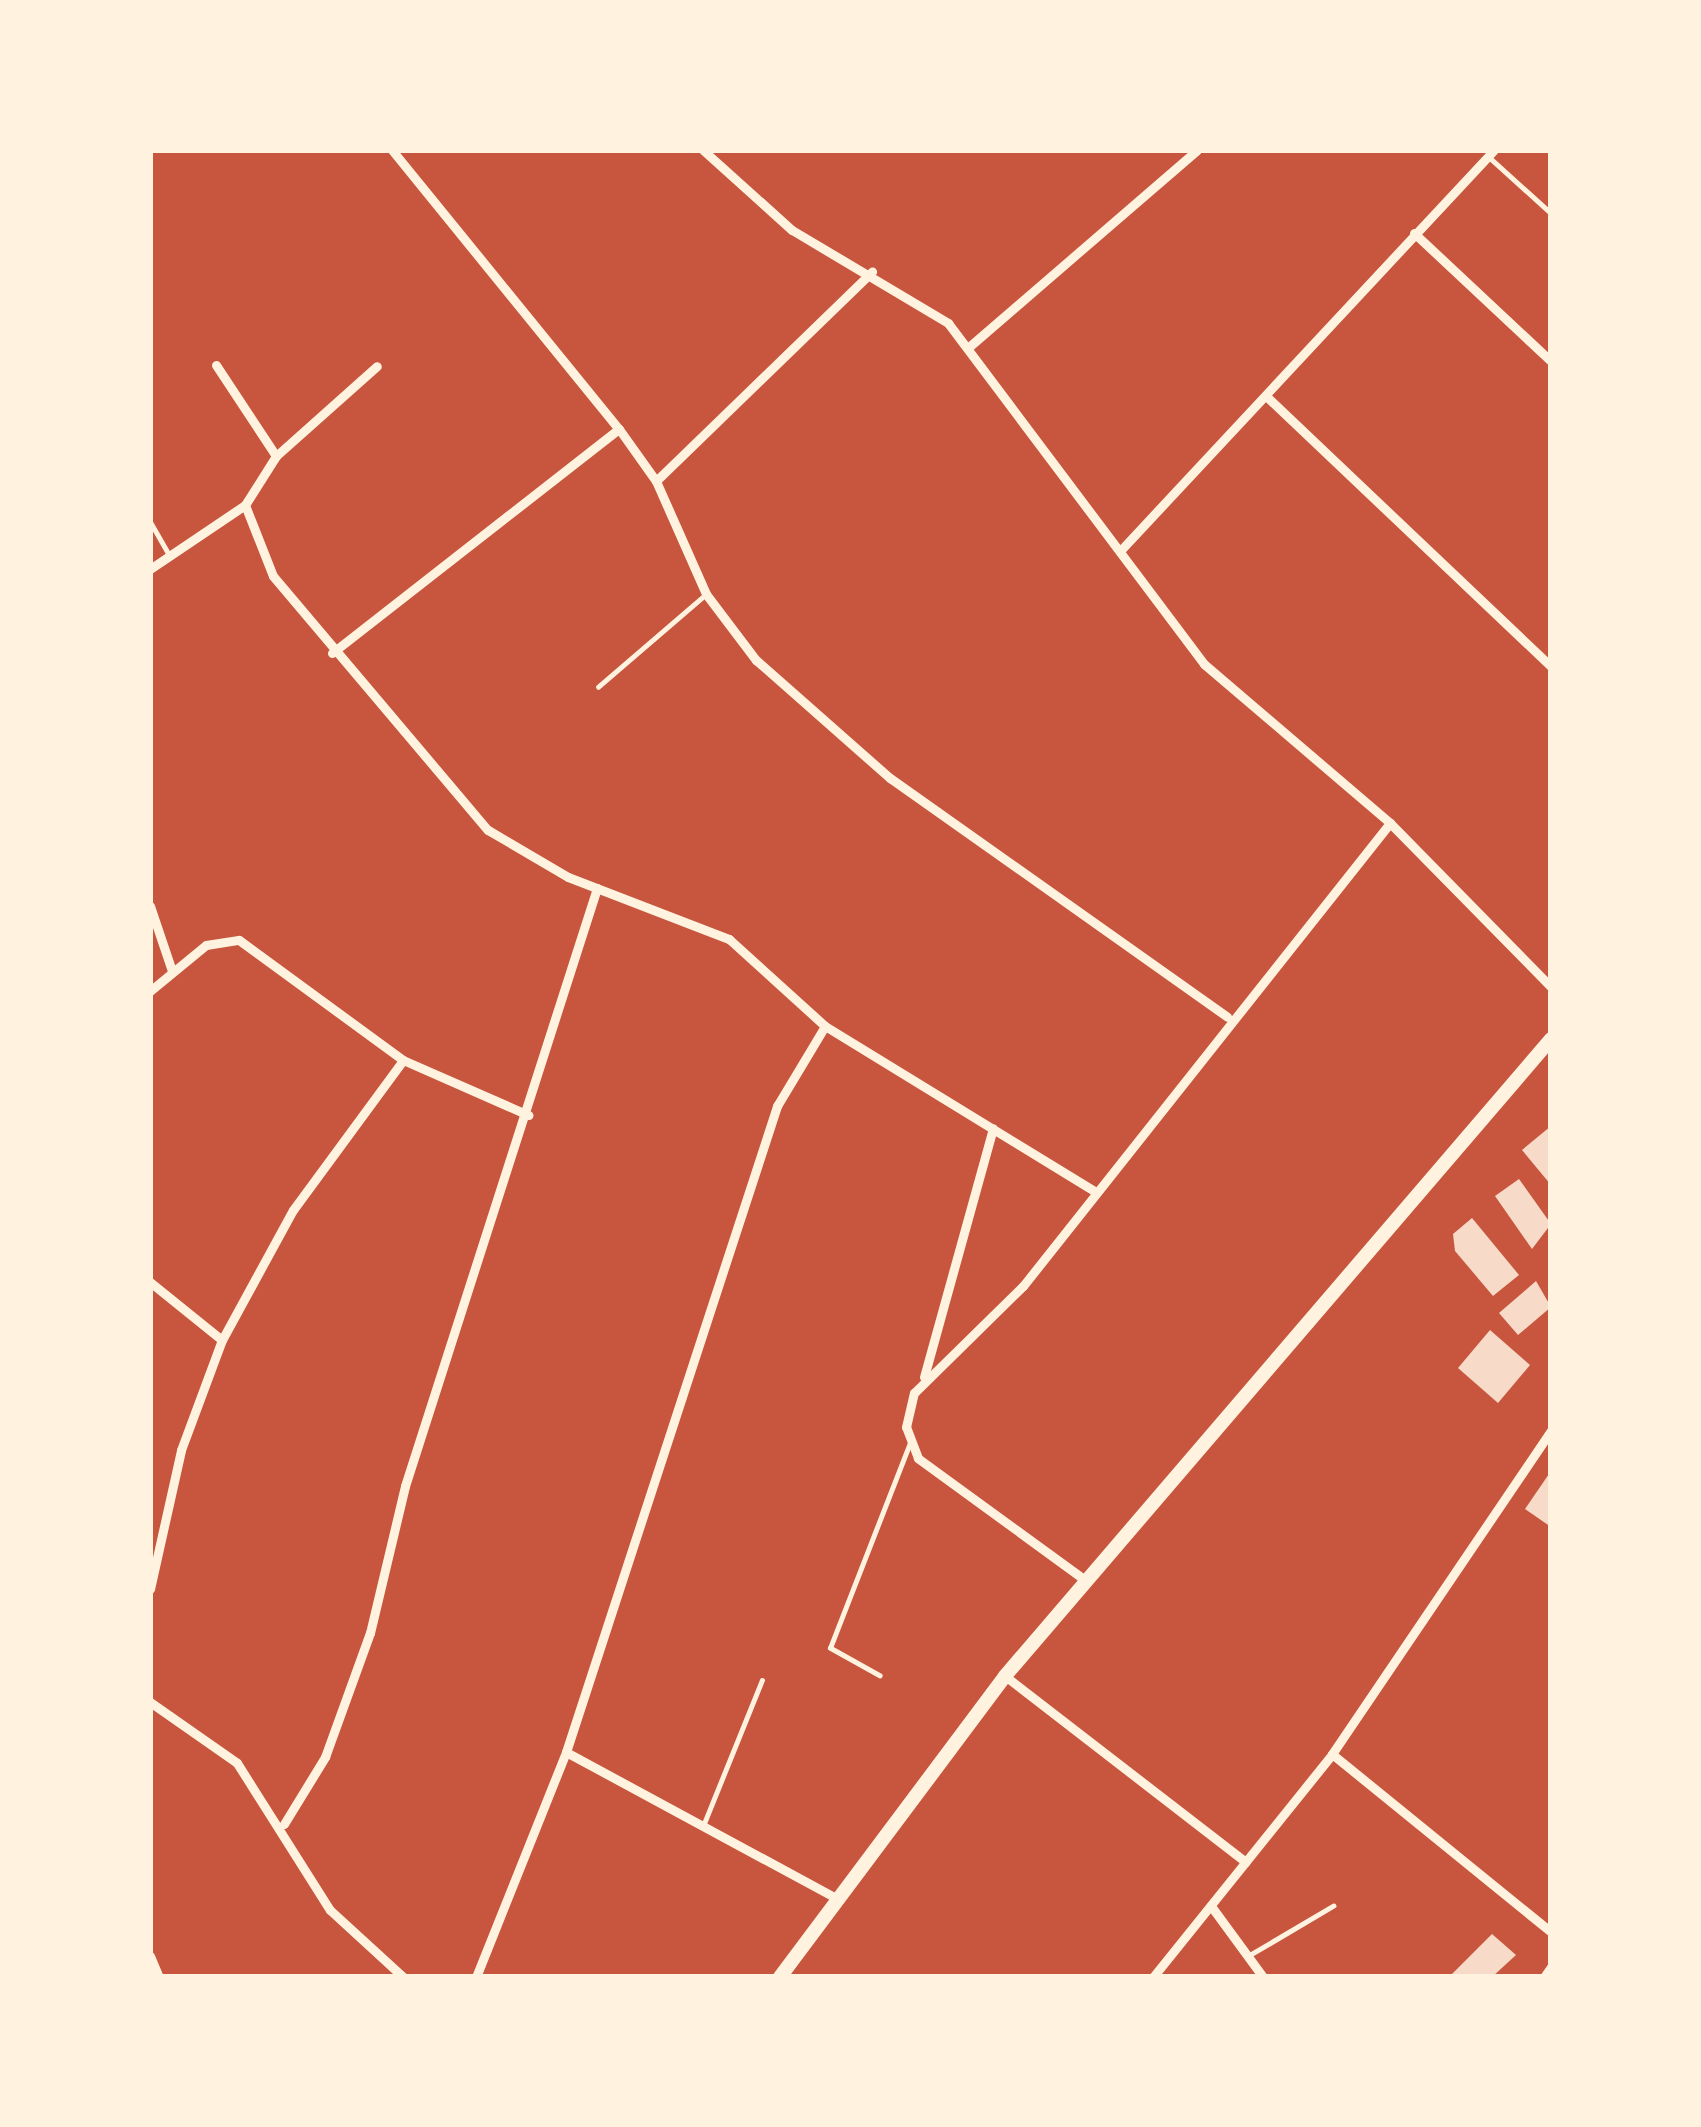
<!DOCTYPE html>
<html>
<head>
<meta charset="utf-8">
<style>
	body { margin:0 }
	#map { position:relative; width:1701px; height:2127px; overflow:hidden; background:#c8553d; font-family:Jost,sans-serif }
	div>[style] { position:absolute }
	.building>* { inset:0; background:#f7dbc8 }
	.service>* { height:4.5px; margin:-2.25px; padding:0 2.25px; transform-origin:2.25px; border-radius:2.25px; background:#fff3e0 }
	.minor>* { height:9px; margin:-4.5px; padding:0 4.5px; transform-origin:4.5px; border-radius:4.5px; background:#fff3e0 }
	.secondary>* { height:14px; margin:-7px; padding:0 7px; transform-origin:7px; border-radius:7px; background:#fff3e0 }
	span { translate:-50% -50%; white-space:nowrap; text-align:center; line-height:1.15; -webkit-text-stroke:9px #fff3e0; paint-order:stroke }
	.frame { position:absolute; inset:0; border:153px solid #fff3e0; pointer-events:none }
</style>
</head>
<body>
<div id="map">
	<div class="building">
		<div style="clip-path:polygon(1551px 1126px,1551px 1185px,1522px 1150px)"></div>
		<div style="clip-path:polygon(1519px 1179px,1551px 1224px,1532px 1249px,1495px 1196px)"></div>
		<div style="clip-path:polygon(1472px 1218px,1519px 1275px,1493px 1296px,1455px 1251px,1453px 1234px)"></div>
		<div style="clip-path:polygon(1536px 1281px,1551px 1307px,1518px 1335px,1499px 1313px)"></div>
		<div style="clip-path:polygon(1490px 1330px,1530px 1365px,1498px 1403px,1458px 1368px)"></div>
		<div style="clip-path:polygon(1551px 1471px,1551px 1527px,1525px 1509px)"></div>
		<div style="clip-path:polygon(1492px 1934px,1516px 1955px,1492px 1977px,1449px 1977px)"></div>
	</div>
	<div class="service">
		<div style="left:1489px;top:157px;width:84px;rotate:42.1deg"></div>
		<div style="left:150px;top:521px;width:40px;rotate:60.3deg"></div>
		<div style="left:598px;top:687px;width:143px;rotate:-40.7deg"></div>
		<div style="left:880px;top:1676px;width:57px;rotate:-150.8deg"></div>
		<div style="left:830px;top:1648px;width:220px;rotate:-68.7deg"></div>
		<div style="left:703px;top:1826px;width:157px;rotate:-68deg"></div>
		<div style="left:1248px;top:1956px;width:99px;rotate:-30.5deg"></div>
	</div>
	<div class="minor">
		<div style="left:392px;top:150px;width:360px;rotate:50.9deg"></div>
		<div style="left:619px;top:429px;width:64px;rotate:54.6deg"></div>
		<div style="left:656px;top:481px;width:124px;rotate:66.1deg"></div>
		<div style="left:706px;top:594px;width:83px;rotate:52.9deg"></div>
		<div style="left:756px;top:660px;width:179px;rotate:41.4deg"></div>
		<div style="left:890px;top:778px;width:413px;rotate:35.3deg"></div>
		<div style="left:703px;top:150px;width:120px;rotate:42deg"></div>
		<div style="left:792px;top:230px;width:182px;rotate:30.8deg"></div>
		<div style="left:948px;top:323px;width:426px;rotate:53.1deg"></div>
		<div style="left:1204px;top:664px;width:245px;rotate:40.5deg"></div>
		<div style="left:1390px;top:823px;width:230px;rotate:45.5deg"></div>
		<div style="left:1414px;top:233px;width:187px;rotate:43.1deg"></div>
		<div style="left:970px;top:346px;width:300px;rotate:-40.8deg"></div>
		<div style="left:216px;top:365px;width:109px;rotate:56.6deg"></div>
		<div style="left:276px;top:456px;width:58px;rotate:122.3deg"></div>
		<div style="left:245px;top:505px;width:76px;rotate:68.5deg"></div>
		<div style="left:273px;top:576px;width:333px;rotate:49.8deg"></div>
		<div style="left:488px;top:830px;width:93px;rotate:30.4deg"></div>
		<div style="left:568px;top:877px;width:173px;rotate:21.1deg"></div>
		<div style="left:729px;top:939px;width:130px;rotate:42.2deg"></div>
		<div style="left:825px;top:1026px;width:318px;rotate:31.5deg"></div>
		<div style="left:1266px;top:396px;width:393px;rotate:43.5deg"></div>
		<div style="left:276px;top:456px;width:135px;rotate:-41.7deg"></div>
		<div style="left:656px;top:481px;width:301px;rotate:-44.1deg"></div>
		<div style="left:1120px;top:551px;width:548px;rotate:-47deg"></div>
		<div style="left:150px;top:569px;width:115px;rotate:-34deg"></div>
		<div style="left:332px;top:653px;width:364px;rotate:-38deg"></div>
		<div style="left:150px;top:906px;width:69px;rotate:71.3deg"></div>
		<div style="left:150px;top:991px;width:72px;rotate:-39.4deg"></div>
		<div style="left:206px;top:945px;width:33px;rotate:-9deg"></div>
		<div style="left:239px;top:940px;width:203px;rotate:36.2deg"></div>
		<div style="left:403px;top:1060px;width:137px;rotate:23.7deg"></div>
		<div style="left:150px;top:1282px;width:92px;rotate:38.9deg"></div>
		<div style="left:924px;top:1377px;width:258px;rotate:-74.5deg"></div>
		<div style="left:1085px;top:1580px;width:207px;rotate:-143.9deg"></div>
		<div style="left:918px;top:1458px;width:33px;rotate:-111deg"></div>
		<div style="left:906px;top:1427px;width:35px;rotate:-77deg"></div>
		<div style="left:914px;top:1393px;width:153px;rotate:-44.5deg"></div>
		<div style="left:1023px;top:1286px;width:591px;rotate:-51.6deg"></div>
		<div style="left:150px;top:1589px;width:142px;rotate:-77.4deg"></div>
		<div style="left:181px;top:1450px;width:117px;rotate:-69.6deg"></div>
		<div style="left:222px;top:1340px;width:148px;rotate:-61.4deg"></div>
		<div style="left:293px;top:1210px;width:186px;rotate:-53.7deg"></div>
		<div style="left:1005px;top:1676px;width:304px;rotate:37.7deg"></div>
		<div style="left:150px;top:1702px;width:106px;rotate:35deg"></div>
		<div style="left:237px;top:1763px;width:174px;rotate:57.7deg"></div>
		<div style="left:330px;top:1910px;width:99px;rotate:42.5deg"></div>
		<div style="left:566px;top:1752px;width:302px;rotate:28.4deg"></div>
		<div style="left:1332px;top:1754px;width:282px;rotate:39.1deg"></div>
		<div style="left:284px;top:1824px;width:79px;rotate:-58.5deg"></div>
		<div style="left:325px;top:1757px;width:132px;rotate:-70.1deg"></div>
		<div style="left:370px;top:1633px;width:151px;rotate:-76.6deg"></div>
		<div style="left:405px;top:1486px;width:628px;rotate:-72.2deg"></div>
		<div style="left:1211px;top:1906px;width:88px;rotate:53.8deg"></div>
		<div style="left:150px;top:1956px;width:23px;rotate:67deg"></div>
		<div style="left:476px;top:1977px;width:242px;rotate:-68.2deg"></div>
		<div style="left:566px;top:1752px;width:680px;rotate:-71.91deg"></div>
		<div style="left:777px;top:1106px;width:93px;rotate:-59deg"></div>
		<div style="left:1153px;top:1977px;width:286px;rotate:-51.2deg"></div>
		<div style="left:1332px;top:1754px;width:390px;rotate:-55.9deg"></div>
		<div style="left:1544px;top:1977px;width:12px;rotate:-55deg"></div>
	</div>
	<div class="secondary">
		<div style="left:780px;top:1977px;width:376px;rotate:-53.2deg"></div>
		<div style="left:1005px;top:1676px;width:839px;rotate:-49.4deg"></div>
	</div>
	<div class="frame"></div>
</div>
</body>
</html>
